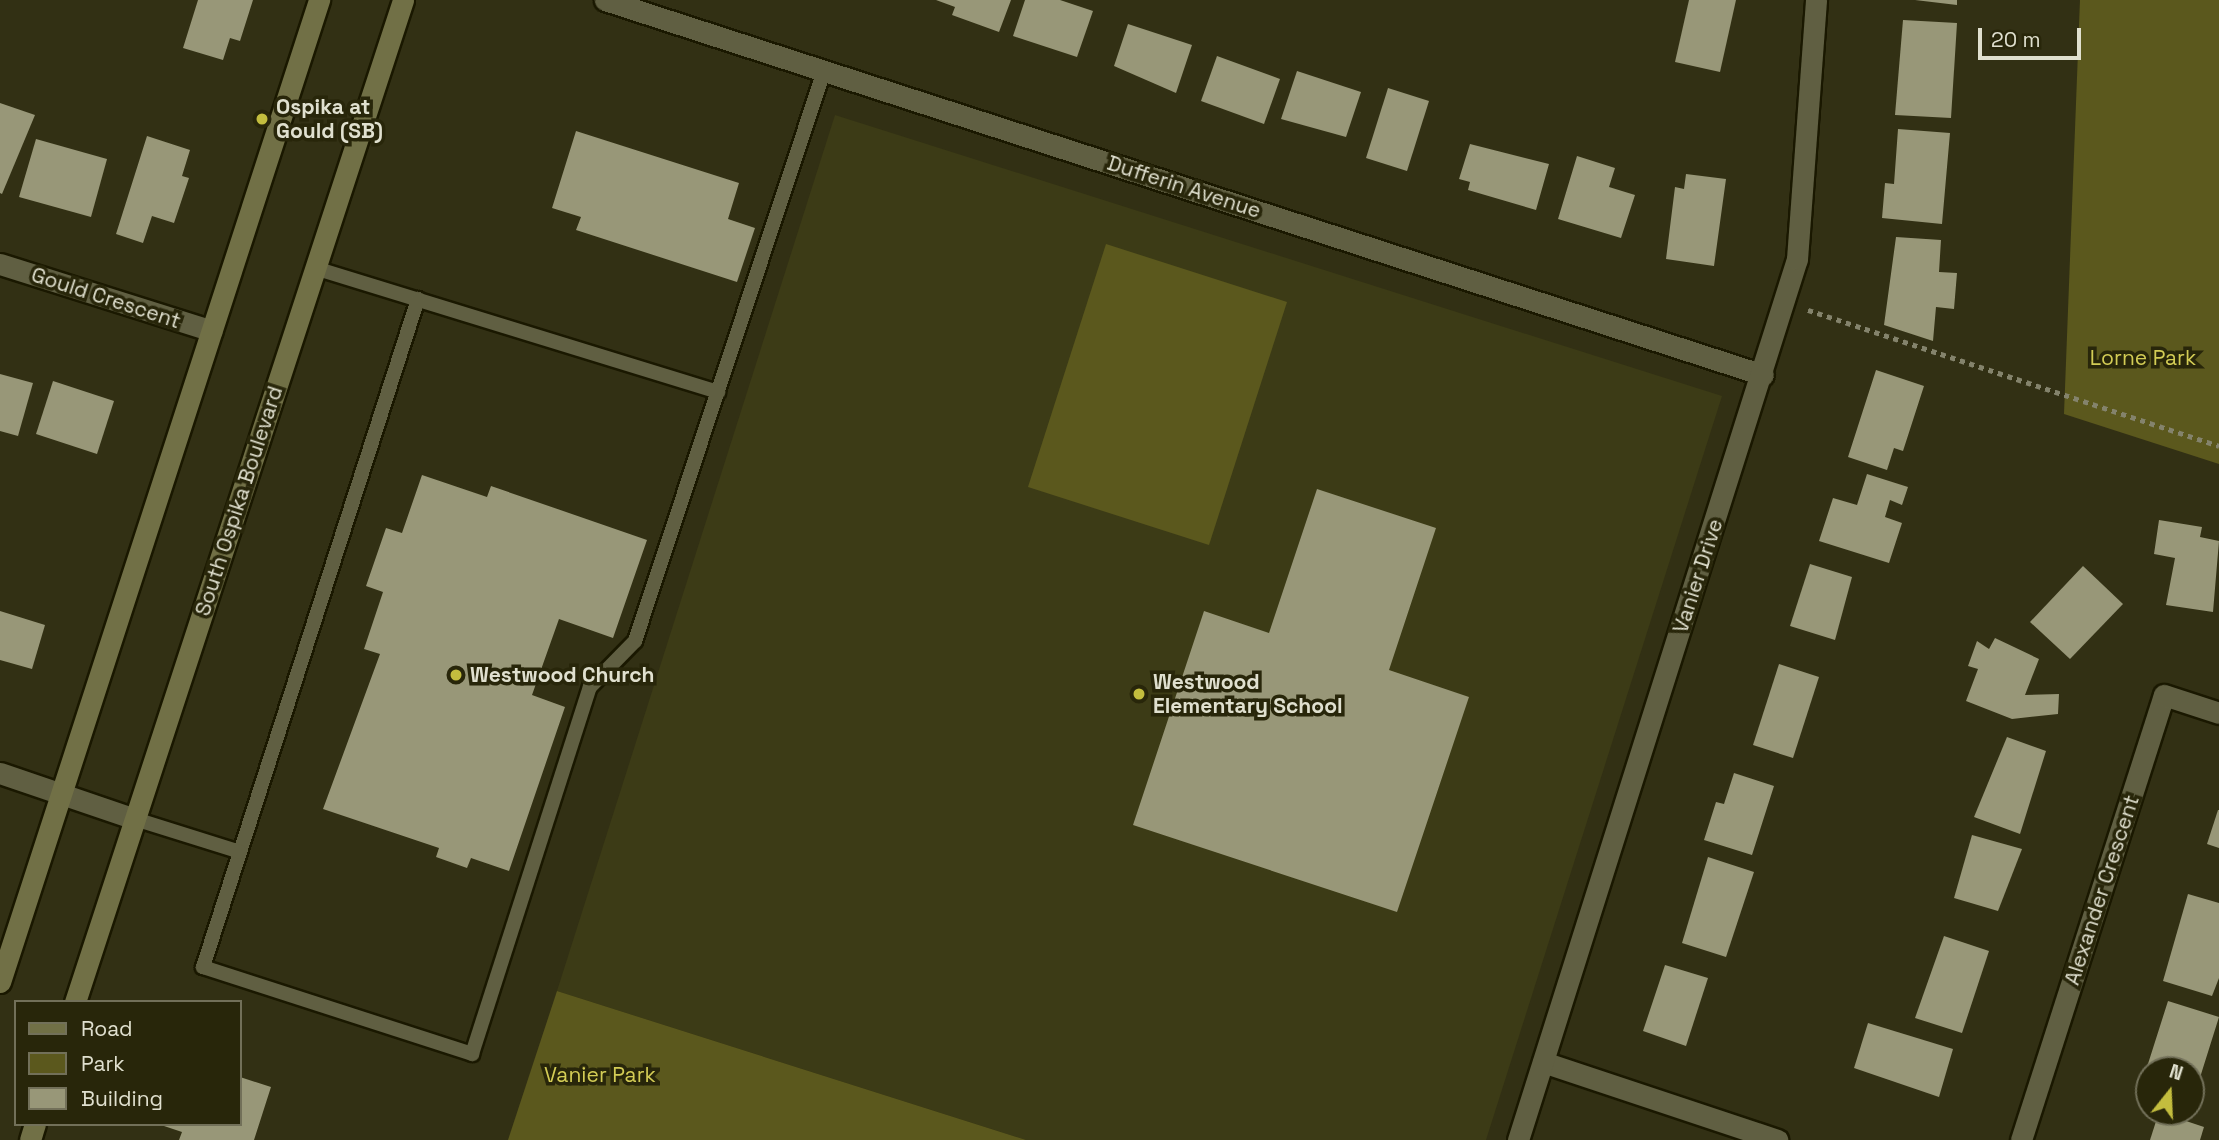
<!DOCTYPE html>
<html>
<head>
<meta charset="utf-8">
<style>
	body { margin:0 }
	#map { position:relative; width:2219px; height:1140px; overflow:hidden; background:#323014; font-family:"Space Grotesk",sans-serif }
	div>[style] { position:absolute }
	.built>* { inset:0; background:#3c3b16 }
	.green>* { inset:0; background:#5b581d }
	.building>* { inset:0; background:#989778 }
	.path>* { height:4.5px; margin-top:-2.25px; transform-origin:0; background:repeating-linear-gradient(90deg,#84836c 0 5px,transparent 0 10px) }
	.roads { filter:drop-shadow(2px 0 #1a1800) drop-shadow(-2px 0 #1a1800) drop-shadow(0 2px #1a1800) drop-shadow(0 -2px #1a1800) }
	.lane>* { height:14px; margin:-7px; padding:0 7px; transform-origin:7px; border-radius:7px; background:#605f42 }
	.street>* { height:21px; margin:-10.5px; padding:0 10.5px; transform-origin:10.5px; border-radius:10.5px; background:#605f42 }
	.secondary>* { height:21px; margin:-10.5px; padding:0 10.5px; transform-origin:10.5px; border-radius:10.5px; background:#717046 }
	.dots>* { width:19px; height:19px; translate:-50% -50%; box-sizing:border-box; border:4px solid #28260a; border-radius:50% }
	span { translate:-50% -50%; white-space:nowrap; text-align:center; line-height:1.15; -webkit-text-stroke:7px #28260a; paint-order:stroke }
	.poi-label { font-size:21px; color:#e0e0cf; font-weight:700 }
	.left { translate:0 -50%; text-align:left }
	.street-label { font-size:21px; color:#e0e0cf }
	.park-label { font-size:21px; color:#d3cc55 }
	.legend { position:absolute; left:14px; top:1000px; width:228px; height:126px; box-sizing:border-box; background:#28260a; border:2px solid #727059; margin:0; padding:9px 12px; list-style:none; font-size:21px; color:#e0e0cf }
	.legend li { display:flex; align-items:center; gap:14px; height:35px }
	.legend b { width:35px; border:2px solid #727059 }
	.north { position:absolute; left:2135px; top:1056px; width:70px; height:70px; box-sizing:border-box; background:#28260a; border:2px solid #727059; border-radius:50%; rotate:18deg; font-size:19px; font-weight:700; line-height:28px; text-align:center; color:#e0e0cf }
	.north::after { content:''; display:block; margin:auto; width:24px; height:32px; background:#c3bd3e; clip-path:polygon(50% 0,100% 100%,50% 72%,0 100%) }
	.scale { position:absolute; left:1978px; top:28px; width:103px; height:32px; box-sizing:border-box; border:4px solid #e0e0cf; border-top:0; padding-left:9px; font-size:21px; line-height:24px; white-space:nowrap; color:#e0e0cf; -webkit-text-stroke:5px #28260a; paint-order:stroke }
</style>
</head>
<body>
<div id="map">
	<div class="built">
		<div style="clip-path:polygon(835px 115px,1722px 396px,1486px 1140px,1026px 1140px,557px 991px)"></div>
	</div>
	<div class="green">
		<div style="clip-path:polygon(2080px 0,2219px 0,2219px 464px,2064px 414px)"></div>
		<div style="clip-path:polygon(1106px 244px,1287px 302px,1209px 545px,1028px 487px)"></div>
		<div style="clip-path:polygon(557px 991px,1026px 1140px,508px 1140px)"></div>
	</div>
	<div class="building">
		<div style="clip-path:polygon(198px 0,253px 0,240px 41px,230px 38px,223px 60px,183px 48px)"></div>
		<div style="clip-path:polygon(936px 0,1011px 0,999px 32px,952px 15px,955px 7px)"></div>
		<div style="clip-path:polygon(1025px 0,1060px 0,1093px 11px,1077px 57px,1013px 36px)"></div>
		<div style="clip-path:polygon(1689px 0,1736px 0,1720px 72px,1675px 62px)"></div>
		<div style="clip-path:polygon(1915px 0,1957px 0,1957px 5px)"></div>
		<div style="clip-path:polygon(1903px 20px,1957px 23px,1951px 118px,1895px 115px)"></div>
		<div style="clip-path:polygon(1128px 24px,1192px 45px,1176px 93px,1114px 66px)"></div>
		<div style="clip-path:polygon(1217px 56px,1280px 79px,1264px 124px,1201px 101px)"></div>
		<div style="clip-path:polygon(1297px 71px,1361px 92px,1346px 137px,1281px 119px)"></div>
		<div style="clip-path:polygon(1388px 88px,1429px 101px,1407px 171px,1366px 158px)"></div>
		<div style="clip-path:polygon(0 103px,35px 115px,2px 194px,0 193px)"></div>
		<div style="clip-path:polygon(1898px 129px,1950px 133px,1942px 224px,1882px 218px,1885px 183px,1894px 184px)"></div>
		<div style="clip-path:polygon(576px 131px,739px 183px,728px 219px,755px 228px,737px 282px,576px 230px,581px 217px,552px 208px)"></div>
		<div style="clip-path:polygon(147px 136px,190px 150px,182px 176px,189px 178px,174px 223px,152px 216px,143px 243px,116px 234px)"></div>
		<div style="clip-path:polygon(36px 139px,107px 159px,91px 217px,19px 197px)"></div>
		<div style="clip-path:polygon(1470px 144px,1549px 164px,1536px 210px,1468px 190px,1470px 182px,1459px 179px)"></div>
		<div style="clip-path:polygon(1577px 156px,1615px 168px,1609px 187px,1635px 195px,1621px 238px,1558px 219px)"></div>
		<div style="clip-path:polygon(1686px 174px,1726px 179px,1714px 266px,1666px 259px,1675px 187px,1684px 189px)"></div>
		<div style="clip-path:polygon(1896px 237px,1941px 240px,1939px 272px,1957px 273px,1954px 309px,1936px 307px,1933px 341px,1884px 325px)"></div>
		<div style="clip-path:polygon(1876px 370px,1924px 386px,1903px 451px,1894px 448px,1887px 470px,1848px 457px)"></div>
		<div style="clip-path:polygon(0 374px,33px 383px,18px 436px,0 431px)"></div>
		<div style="clip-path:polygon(53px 381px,114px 401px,97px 454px,36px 434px)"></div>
		<div style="clip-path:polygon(1867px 474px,1908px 487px,1902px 505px,1890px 500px,1885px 517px,1902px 523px,1889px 563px,1819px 541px,1833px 498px,1857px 505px)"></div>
		<div style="clip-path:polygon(422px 475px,487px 497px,491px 486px,647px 540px,613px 638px,559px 619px,532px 695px,565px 707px,509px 871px,471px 858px,467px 868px,436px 857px,439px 848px,323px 809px,380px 654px,364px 649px,383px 592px,366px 586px,386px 528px,402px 533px)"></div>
		<div style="clip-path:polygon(1317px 489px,1436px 528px,1389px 670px,1469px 697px,1397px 912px,1133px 825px,1204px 611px,1269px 633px)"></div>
		<div style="clip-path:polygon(2159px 520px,2202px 527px,2200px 537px,2219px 541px,2213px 612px,2166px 605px,2175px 558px,2154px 554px)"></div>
		<div style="clip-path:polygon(1810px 564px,1852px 577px,1835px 640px,1790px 626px)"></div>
		<div style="clip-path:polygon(2083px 566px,2123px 604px,2070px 659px,2030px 622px)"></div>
		<div style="clip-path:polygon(0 611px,45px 625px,32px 669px,0 660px)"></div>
		<div style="clip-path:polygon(1995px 638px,2039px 659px,2025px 695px,2059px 694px,2058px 714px,2012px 719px,1966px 701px,1978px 669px,1968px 666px,1977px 641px,1989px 649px)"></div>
		<div style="clip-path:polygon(1779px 664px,1819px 677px,1793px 758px,1753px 745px)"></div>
		<div style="clip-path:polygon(2007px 737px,2046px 751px,2020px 834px,1974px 817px)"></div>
		<div style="clip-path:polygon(1734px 773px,1774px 786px,1752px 855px,1704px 840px,1716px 802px,1724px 804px)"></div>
		<div style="clip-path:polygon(2218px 810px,2219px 810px,2219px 848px,2207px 844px)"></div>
		<div style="clip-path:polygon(1972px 835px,2022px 849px,1998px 911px,1954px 898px)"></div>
		<div style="clip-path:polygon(1708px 857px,1754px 872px,1726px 957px,1682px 943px)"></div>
		<div style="clip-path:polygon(2188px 894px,2219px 903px,2219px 978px,2212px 996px,2163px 981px)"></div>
		<div style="clip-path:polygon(1944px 936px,1989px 951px,1962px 1033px,1915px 1018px)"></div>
		<div style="clip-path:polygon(1665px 965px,1708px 978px,1686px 1046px,1643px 1031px)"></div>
		<div style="clip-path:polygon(2168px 1001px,2219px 1017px,2192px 1103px,2191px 1070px,2147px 1067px)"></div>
		<div style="clip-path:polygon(1868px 1023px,1953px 1049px,1939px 1097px,1854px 1068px)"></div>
		<div style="clip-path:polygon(240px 1077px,271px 1087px,254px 1140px,179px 1140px,182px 1132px,161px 1125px,240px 1124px)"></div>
		<div style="clip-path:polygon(2159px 1112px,2204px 1127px,2200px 1140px,2150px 1140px)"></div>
	</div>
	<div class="path">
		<div style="left:1808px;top:310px;width:433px;rotate:18.3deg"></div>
	</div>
	<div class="roads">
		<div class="lane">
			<div style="left:315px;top:268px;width:422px;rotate:17.1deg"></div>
			<div style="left:418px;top:299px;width:702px;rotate:107.84deg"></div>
			<div style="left:203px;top:967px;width:283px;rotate:17.9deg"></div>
			<div style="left:472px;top:1054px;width:386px;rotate:-72.2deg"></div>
			<div style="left:590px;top:687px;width:64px;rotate:-45.6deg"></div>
			<div style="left:635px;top:641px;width:601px;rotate:-71.66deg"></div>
			<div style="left:135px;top:819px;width:110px;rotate:17.4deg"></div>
		</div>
		<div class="street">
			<div style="left:605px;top:0;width:1217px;rotate:17.94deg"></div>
			<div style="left:0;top:264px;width:222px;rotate:17.5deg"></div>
			<div style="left:0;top:773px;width:143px;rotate:18.8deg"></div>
			<div style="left:1543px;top:1062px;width:247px;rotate:18.4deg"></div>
			<div style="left:1518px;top:1140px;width:924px;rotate:-72.43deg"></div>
			<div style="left:1797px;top:259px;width:260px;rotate:-85.8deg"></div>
			<div style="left:2021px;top:1140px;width:467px;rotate:-72.2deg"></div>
			<div style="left:2164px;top:695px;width:58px;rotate:18.1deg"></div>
		</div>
		<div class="secondary">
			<div style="left:0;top:982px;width:1033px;rotate:-72deg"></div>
			<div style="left:75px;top:1002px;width:1054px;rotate:-71.87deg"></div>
			<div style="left:30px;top:1140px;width:17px;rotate:-73deg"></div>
		</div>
	</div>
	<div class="dots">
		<div style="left:262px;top:119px;background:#c3bd3e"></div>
		<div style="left:456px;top:675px;background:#c3bd3e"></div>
		<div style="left:1139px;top:694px;background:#c3bd3e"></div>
	</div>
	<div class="poi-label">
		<span class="left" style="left:276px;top:119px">Ospika at<br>Gould (SB)</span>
		<span class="left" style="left:470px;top:675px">Westwood Church</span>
		<span class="left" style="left:1153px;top:694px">Westwood<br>Elementary School</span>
	</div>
	<div class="street-label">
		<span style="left:1184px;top:187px;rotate:18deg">Dufferin Avenue</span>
		<span style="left:106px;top:298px;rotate:18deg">Gould Crescent</span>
		<span style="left:239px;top:501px;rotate:-72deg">South Ospika Boulevard</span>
		<span style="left:1698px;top:576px;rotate:-72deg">Vanier Drive</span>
		<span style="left:2102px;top:890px;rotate:-72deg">Alexander Crescent</span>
	</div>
	<div class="park-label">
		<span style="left:2143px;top:358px">Lorne Park</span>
		<span style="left:600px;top:1075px">Vanier Park</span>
	</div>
	<ul class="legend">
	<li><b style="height:9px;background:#717046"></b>Road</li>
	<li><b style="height:19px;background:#5b581d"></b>Park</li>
	<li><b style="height:19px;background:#989778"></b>Building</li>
	</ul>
	<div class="north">N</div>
	<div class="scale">20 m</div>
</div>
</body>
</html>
